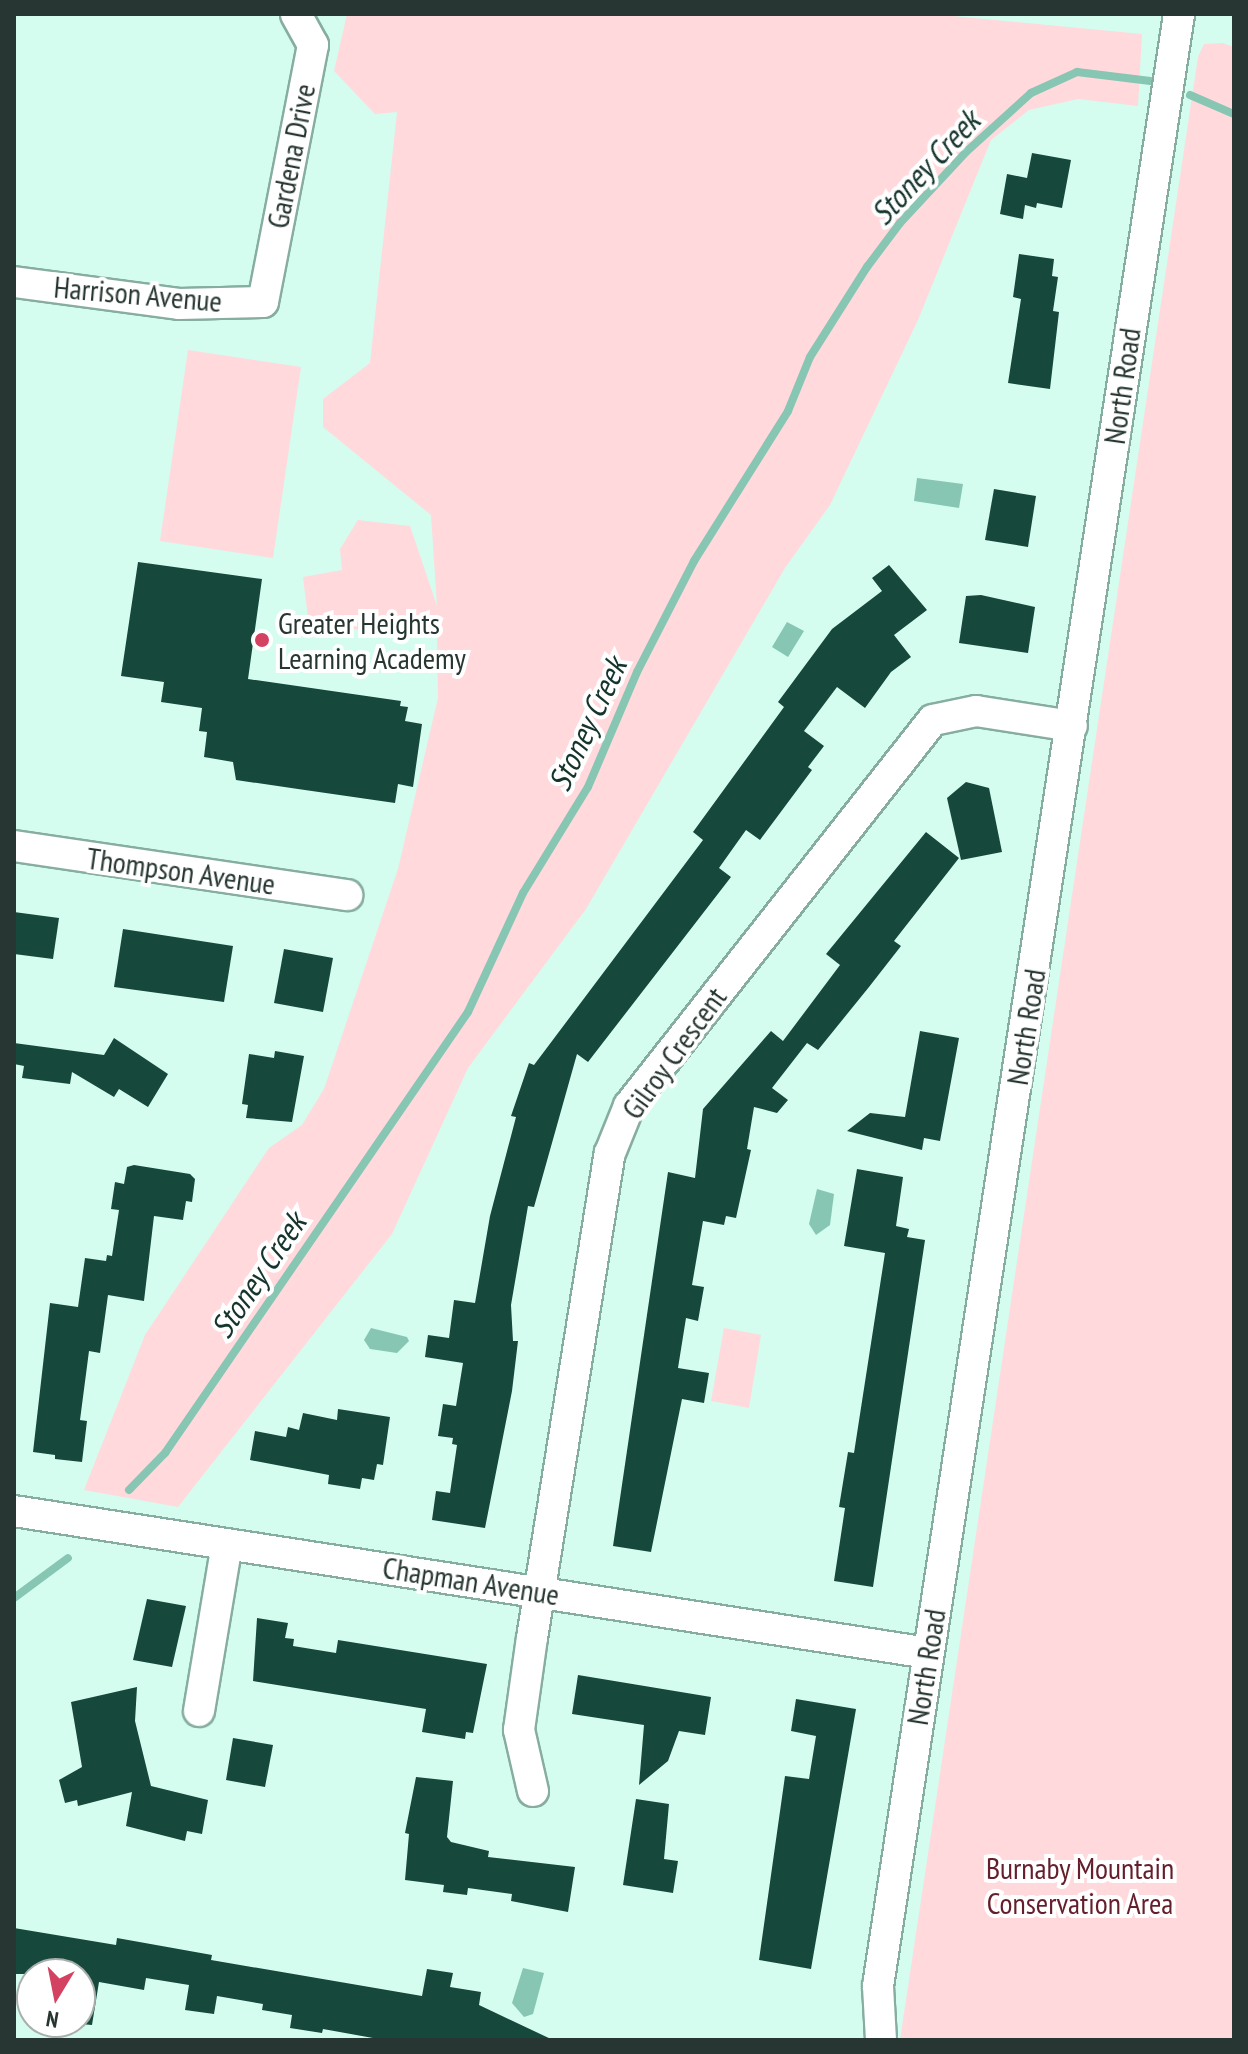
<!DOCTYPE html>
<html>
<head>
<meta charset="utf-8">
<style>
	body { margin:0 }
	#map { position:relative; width:1248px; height:2054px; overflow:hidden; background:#d4fdf0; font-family:"PT Sans Narrow",sans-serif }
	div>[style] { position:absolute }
	.green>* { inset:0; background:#ffd9dc }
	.water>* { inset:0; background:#86c6b3 }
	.stream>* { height:8px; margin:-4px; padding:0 4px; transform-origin:4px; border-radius:4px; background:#86c6b3 }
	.building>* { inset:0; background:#16483c }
	.roads { filter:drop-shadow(2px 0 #87ada1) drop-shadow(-2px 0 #87ada1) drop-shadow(0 2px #87ada1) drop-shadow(0 -2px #87ada1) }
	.minor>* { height:30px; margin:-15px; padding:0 15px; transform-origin:15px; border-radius:15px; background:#fff }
	.dots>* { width:22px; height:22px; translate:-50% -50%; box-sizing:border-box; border:4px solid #fff; border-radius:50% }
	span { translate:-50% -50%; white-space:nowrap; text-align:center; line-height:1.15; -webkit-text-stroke:8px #fff; paint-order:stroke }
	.street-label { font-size:30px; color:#273632 }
	.poi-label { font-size:30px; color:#273632 }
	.left { translate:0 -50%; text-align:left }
	.park-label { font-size:30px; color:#651e2c }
	.water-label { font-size:32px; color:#14342c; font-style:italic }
	.frame { position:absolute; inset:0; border:16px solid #273632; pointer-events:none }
	.north { position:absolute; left:16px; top:1958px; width:80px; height:80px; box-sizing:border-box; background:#fff; border:2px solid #a9afad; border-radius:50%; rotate:190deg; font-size:22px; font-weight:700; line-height:32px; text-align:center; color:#273632 }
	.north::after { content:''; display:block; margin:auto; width:28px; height:36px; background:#d34361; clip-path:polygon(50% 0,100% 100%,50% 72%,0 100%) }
</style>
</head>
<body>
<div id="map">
	<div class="green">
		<div style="clip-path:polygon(347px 14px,932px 14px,1142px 34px,1138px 106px,1078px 99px,1029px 110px,991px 140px,918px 320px,830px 505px,785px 568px,586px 909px,468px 1068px,392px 1234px,178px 1507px,84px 1490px,145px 1335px,269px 1148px,302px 1125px,324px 1089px,398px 869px,438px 698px,437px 635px,388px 626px,310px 634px,303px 577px,342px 570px,340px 549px,358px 520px,410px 526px,437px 606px,431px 515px,323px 427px,323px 399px,370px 363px,397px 112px,375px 114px,334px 71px)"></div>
		<div style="clip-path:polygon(1223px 43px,1234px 47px,1234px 2040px,900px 2040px,1198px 57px,1204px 44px)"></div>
		<div style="clip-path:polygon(188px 350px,301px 367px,273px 558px,160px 541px)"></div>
		<div style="clip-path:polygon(724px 1328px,761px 1335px,749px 1408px,711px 1401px)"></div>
	</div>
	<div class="water">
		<div style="clip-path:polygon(917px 478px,963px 484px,959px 508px,914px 501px)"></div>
		<div style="clip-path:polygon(787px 622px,804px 631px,788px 657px,772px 647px)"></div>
		<div style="clip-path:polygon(817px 1189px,834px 1194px,830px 1225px,816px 1235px,809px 1224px)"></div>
		<div style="clip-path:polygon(371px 1328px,407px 1337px,409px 1341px,397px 1353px,370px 1349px,364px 1340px)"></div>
		<div style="clip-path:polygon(523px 1968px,544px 1973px,533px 2014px,524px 2017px,512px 2003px)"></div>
	</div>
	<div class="stream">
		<div style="left:1190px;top:95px;width:48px;rotate:23.4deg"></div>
		<div style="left:129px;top:1490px;width:52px;rotate:-45.8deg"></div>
		<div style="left:165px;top:1453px;width:535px;rotate:-55.51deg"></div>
		<div style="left:468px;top:1012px;width:131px;rotate:-65.2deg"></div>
		<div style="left:523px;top:893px;width:124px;rotate:-58.5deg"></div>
		<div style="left:588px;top:787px;width:125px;rotate:-66.9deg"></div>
		<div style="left:637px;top:672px;width:125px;rotate:-62.8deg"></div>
		<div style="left:694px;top:561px;width:177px;rotate:-57.9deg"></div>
		<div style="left:788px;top:411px;width:58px;rotate:-67.8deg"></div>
		<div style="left:810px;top:357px;width:107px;rotate:-57.7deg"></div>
		<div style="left:867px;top:267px;width:55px;rotate:-53.1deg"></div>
		<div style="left:900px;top:223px;width:97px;rotate:-47.1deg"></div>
		<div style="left:966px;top:152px;width:88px;rotate:-42.2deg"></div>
		<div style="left:1031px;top:93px;width:51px;rotate:-24.5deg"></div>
		<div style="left:1077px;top:72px;width:74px;rotate:7deg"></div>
		<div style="left:14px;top:1598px;width:67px;rotate:-36.5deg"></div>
	</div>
	<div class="building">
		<div style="clip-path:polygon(1032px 153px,1071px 160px,1062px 208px,1037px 203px,1036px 208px,1025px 205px,1023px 219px,1000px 214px,1007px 174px,1027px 178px)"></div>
		<div style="clip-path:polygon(1019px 254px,1054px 259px,1052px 276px,1058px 277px,1053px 311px,1059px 312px,1050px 389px,1008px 383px,1021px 299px,1013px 297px)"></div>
		<div style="clip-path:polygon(994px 489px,1036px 496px,1028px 547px,985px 540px)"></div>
		<div style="clip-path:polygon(138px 562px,262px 579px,248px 679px,401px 701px,400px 706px,408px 707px,405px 721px,422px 724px,413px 787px,398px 784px,395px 803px,298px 789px,236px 780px,233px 762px,204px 757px,207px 732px,199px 731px,202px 708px,161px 702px,164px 682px,121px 676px)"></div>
		<div style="clip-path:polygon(889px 565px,927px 610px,894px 635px,911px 657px,891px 672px,865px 708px,837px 687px,804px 731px,824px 746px,808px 767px,812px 770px,760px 840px,746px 830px,719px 868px,731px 877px,588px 1062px,577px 1054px,534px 1207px,528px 1206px,511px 1305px,513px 1341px,518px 1341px,512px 1391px,485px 1528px,432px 1520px,436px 1491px,450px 1493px,457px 1445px,452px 1444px,453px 1438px,438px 1436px,443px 1404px,456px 1406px,463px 1363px,425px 1357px,428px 1335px,449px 1338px,454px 1300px,475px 1303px,490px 1216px,516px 1117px,511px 1116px,529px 1063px,534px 1065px,703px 840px,693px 832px,784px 707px,778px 702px,832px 629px,882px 591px,872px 578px)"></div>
		<div style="clip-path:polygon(981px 595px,1035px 607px,1028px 653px,959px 643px,966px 596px)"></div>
		<div style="clip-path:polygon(966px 782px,989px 788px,1002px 852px,961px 860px,947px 798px)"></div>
		<div style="clip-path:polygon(926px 832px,959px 858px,894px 941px,901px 946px,869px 987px,818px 1050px,807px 1043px,772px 1088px,788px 1100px,777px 1113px,754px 1107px,747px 1149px,751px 1150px,736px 1218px,726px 1216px,724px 1225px,703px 1221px,692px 1285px,704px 1287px,698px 1321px,686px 1318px,678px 1368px,709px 1373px,704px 1403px,682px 1399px,651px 1552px,613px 1546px,668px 1172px,695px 1178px,703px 1109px,771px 1031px,783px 1041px,840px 965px,826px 954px)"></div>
		<div style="clip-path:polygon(14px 912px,59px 918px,53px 959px,14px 954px)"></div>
		<div style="clip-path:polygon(123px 929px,233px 946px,224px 1002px,114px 987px)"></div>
		<div style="clip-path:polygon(284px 949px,333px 958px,323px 1012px,274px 1003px)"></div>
		<div style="clip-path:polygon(920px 1031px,959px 1038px,940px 1141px,924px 1138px,922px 1150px,847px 1131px,870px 1113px,905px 1117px)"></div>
		<div style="clip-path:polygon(114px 1038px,168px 1074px,148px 1107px,119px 1089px,114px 1097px,72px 1072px,70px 1084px,22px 1078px,24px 1066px,14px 1064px,14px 1043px,104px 1055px)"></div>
		<div style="clip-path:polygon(275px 1051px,304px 1056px,292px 1122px,246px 1118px,248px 1105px,242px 1104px,249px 1054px,274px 1058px)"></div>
		<div style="clip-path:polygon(134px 1165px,190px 1174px,195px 1179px,192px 1202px,186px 1201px,183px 1220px,154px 1216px,144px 1301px,108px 1295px,100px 1353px,89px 1351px,80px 1420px,87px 1421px,82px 1462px,55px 1459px,55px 1455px,33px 1452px,50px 1303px,78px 1307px,85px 1258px,106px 1261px,107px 1255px,112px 1256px,119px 1210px,111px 1209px,115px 1182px,124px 1184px,127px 1167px)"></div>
		<div style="clip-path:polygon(857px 1169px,903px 1177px,896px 1226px,909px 1229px,907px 1237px,925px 1240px,873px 1587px,834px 1581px,845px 1508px,839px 1507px,848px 1452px,854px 1453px,885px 1253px,844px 1246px)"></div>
		<div style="clip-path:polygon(338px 1409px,390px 1417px,383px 1465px,377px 1464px,374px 1480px,362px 1478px,360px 1489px,328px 1484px,329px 1475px,250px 1460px,255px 1431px,286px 1437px,288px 1427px,299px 1430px,303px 1413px,337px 1420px)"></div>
		<div style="clip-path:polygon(147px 1599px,186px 1606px,172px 1667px,133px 1660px)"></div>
		<div style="clip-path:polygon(257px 1618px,288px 1623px,285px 1638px,294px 1639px,293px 1646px,336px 1653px,338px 1640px,487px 1664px,473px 1733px,466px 1732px,465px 1739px,422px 1732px,426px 1709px,253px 1681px)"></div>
		<div style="clip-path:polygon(578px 1675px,711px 1697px,705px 1735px,679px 1731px,668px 1761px,639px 1785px,644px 1725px,572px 1714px)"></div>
		<div style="clip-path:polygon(137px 1687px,135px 1721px,151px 1786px,208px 1800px,202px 1834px,187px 1831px,185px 1841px,126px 1826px,132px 1792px,78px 1806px,77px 1800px,65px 1803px,59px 1780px,82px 1767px,71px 1702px)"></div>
		<div style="clip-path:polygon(796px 1699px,856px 1709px,811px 1969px,759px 1960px,785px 1776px,809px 1779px,816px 1736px,791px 1731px)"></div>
		<div style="clip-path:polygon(233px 1738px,273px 1745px,265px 1787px,226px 1780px)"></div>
		<div style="clip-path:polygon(416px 1777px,453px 1781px,447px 1837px,451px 1842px,489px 1851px,488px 1857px,575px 1867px,568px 1912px,511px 1901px,512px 1894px,468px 1888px,467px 1895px,443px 1892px,444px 1885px,405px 1880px,409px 1834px,405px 1833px)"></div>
		<div style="clip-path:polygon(636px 1799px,669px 1804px,664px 1859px,678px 1861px,673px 1893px,623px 1885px)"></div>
		<div style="clip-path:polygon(14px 1928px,116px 1945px,117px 1938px,212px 1955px,211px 1960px,422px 1996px,427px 1969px,453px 1973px,450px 1987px,481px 1992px,479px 2005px,553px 2040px,384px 2040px,323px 2029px,322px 2033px,290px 2028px,292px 2015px,262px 2010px,263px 2004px,217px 1996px,214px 2014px,185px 2010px,189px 1985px,146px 1978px,144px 1990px,99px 1982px,92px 2025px,80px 2024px,80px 1974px,14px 1974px)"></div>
	</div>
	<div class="roads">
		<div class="minor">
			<div style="left:14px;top:282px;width:166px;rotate:7.6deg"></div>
			<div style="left:179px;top:304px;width:84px;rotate:-1.4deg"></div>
			<div style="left:263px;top:302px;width:262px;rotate:-79deg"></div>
			<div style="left:313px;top:45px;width:35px;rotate:-119deg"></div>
			<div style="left:14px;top:846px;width:337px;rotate:8.4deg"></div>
			<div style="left:14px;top:1511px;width:925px;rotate:8.83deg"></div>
			<div style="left:199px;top:1711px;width:169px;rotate:-80.5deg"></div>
			<div style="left:533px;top:1791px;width:63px;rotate:-102.9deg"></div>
			<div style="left:519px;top:1730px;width:93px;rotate:-82deg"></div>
			<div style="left:532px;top:1638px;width:491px;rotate:-80.9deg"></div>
			<div style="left:610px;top:1153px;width:51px;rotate:-68deg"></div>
			<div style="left:629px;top:1106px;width:491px;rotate:-51.8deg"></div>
			<div style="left:933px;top:720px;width:44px;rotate:-11.8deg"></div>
			<div style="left:976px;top:711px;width:97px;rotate:8.9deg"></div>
			<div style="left:881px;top:2040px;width:54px;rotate:-93.2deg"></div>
			<div style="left:878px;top:1986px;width:1995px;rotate:-81.32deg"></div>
		</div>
	</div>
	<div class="dots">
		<div style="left:262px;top:640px;background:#d34361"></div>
	</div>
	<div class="street-label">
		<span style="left:291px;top:156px;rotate:-79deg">Gardena Drive</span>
		<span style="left:138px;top:294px;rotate:5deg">Harrison Avenue</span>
		<span style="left:1122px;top:386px;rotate:-82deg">North Road</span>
		<span style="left:181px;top:871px;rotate:8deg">Thompson Avenue</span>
		<span style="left:1026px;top:1027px;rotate:-81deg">North Road</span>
		<span style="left:674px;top:1053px;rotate:-54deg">Gilroy Crescent</span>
		<span style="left:471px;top:1581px;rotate:9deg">Chapman Avenue</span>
		<span style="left:926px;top:1667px;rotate:-81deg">North Road</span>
	</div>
	<div class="poi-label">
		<span class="left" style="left:278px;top:640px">Greater Heights<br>Learning Academy</span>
	</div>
	<div class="park-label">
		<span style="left:1080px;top:1885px">Burnaby Mountain<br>Conservation Area</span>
	</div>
	<div class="water-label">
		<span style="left:925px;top:167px;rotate:-47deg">Stoney Creek</span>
		<span style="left:587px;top:724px;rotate:-65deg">Stoney Creek</span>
		<span style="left:258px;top:1275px;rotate:-56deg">Stoney Creek</span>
	</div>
	<div class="frame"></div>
	<div class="north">N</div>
</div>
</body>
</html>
